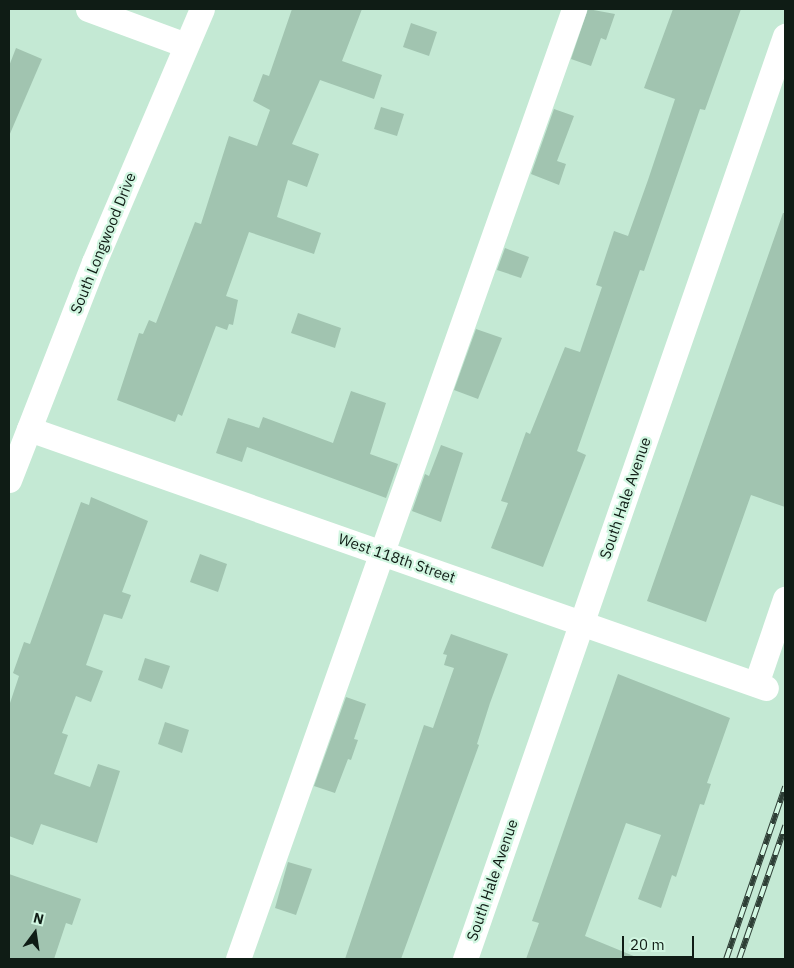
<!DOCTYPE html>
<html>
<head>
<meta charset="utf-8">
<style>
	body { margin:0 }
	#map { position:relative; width:794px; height:968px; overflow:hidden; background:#c4e9d4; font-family:"IBM Plex Sans",sans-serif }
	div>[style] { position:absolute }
	.building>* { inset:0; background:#a1c4b0 }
	.minor>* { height:25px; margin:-12.5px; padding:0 12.5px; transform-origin:12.5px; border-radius:12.5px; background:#fff }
	.rail>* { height:5.5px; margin-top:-2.75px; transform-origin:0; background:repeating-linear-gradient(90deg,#d1f6e1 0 11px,#2e3f36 0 22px); box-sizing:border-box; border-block:1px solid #2e3f36 }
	span { translate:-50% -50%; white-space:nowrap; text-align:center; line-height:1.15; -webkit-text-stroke:4.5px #d1f6e1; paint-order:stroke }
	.street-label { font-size:15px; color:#0f1c15 }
	.frame { position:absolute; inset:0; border:10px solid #0f1c15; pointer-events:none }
	.north { position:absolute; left:10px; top:908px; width:50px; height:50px; -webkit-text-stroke:4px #d1f6e1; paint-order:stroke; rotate:14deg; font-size:14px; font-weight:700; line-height:20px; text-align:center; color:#0f1c15 }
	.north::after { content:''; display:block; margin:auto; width:18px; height:22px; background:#0f1c15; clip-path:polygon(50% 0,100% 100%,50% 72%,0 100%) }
	.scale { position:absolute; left:622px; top:936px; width:72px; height:22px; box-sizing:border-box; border:2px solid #0f1c15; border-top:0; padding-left:6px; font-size:15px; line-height:18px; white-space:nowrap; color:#0f1c15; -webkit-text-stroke:4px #d1f6e1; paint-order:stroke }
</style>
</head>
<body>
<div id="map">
	<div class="building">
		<div style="clip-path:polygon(292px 9px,362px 9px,342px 61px,382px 75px,374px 99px,320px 80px,292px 144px,319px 154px,307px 187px,288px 180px,277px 217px,321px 233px,314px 254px,249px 232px,226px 296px,238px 300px,233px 325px,229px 324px,227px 330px,216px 326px,182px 416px,178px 414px,175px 422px,117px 400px,139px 333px,143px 334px,149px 320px,156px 323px,195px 222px,201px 224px,229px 136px,257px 146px,270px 110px,253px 101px,263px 74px,269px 76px)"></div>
		<div style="clip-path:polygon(588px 9px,615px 14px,606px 40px,601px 38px,591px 66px,571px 59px)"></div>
		<div style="clip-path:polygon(673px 9px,741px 9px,705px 110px,700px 109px,644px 271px,640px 270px,577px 451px,586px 455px,543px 567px,491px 548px,508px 503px,501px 501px,526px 432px,530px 434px,565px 347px,580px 352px,602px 287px,596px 285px,614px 231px,628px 236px,648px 180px,675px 99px,644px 88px)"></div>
		<div style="clip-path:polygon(411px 23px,437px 32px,429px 56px,403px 47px)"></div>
		<div style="clip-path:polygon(16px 48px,42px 59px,9px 136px,9px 66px)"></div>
		<div style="clip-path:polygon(381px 107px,404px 114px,397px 136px,374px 129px)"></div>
		<div style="clip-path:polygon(554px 109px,574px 116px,557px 161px,566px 164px,559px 185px,531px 174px)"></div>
		<div style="clip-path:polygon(783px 213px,785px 213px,785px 507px,751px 495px,706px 622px,647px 601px)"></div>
		<div style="clip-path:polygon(505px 248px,529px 257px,521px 278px,497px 270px)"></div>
		<div style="clip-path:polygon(298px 313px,341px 328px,335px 348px,291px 333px)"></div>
		<div style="clip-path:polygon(476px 329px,502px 338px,478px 399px,454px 390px)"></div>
		<div style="clip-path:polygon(351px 391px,386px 403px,370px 454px,398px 464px,386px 498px,247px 447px,242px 462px,216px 453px,228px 418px,259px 428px,263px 417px,333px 443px)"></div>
		<div style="clip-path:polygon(441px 445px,463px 453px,441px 522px,412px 511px,425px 474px,429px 476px)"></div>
		<div style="clip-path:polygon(91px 497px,148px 521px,122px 592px,131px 595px,122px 619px,104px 614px,86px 665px,103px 671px,91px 702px,76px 696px,62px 733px,68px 735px,54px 774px,90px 787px,98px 764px,120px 771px,97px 843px,41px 824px,33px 845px,9px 836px,9px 706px,19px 676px,13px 673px,24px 642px,30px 644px,81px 502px,89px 505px)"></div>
		<div style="clip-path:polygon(200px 554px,227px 564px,218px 592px,190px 582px)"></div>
		<div style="clip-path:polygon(451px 634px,508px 654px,490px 703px,477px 744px,479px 745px,401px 959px,345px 959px,424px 725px,433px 728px,454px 668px,444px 665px,447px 655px,443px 654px)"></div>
		<div style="clip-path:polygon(145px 658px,170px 666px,162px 689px,138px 680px)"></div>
		<div style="clip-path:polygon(618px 674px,730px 718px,707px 783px,711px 784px,704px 805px,700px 804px,676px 877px,672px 875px,661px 908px,638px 899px,661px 835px,626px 823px,585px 936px,641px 959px,526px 959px,539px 923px,532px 921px)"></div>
		<div style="clip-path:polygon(346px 697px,366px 704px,354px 739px,358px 740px,351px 760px,348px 759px,335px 793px,314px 786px)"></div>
		<div style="clip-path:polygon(165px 722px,189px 730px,182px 753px,158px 744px)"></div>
		<div style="clip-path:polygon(288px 862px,312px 869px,296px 915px,275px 908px)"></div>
		<div style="clip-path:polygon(9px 874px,81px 899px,72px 925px,66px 923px,54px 959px,9px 959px)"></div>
	</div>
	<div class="minor">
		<div style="left:88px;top:9px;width:104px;rotate:20.2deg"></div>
		<div style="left:29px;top:429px;width:781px;rotate:19.36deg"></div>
		<div style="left:9px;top:480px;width:234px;rotate:-68.7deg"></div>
		<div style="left:94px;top:262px;width:275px;rotate:-66.9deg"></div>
		<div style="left:756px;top:684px;width:90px;rotate:-71.2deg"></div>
		<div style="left:238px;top:959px;width:1008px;rotate:-70.52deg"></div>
		<div style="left:465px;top:959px;width:977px;rotate:-70.88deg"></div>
	</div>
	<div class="rail">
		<div style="left:726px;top:959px;width:182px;rotate:-71.1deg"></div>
		<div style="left:739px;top:959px;width:141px;rotate:-70.9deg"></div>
	</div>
	<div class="street-label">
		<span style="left:103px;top:243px;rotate:-68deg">South Longwood Drive</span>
		<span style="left:625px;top:498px;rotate:-71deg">South Hale Avenue</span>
		<span style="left:397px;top:558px;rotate:19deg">West 118th Street</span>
		<span style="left:492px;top:880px;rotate:-71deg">South Hale Avenue</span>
	</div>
	<div class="frame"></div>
	<div class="north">N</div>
	<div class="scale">20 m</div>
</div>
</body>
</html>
